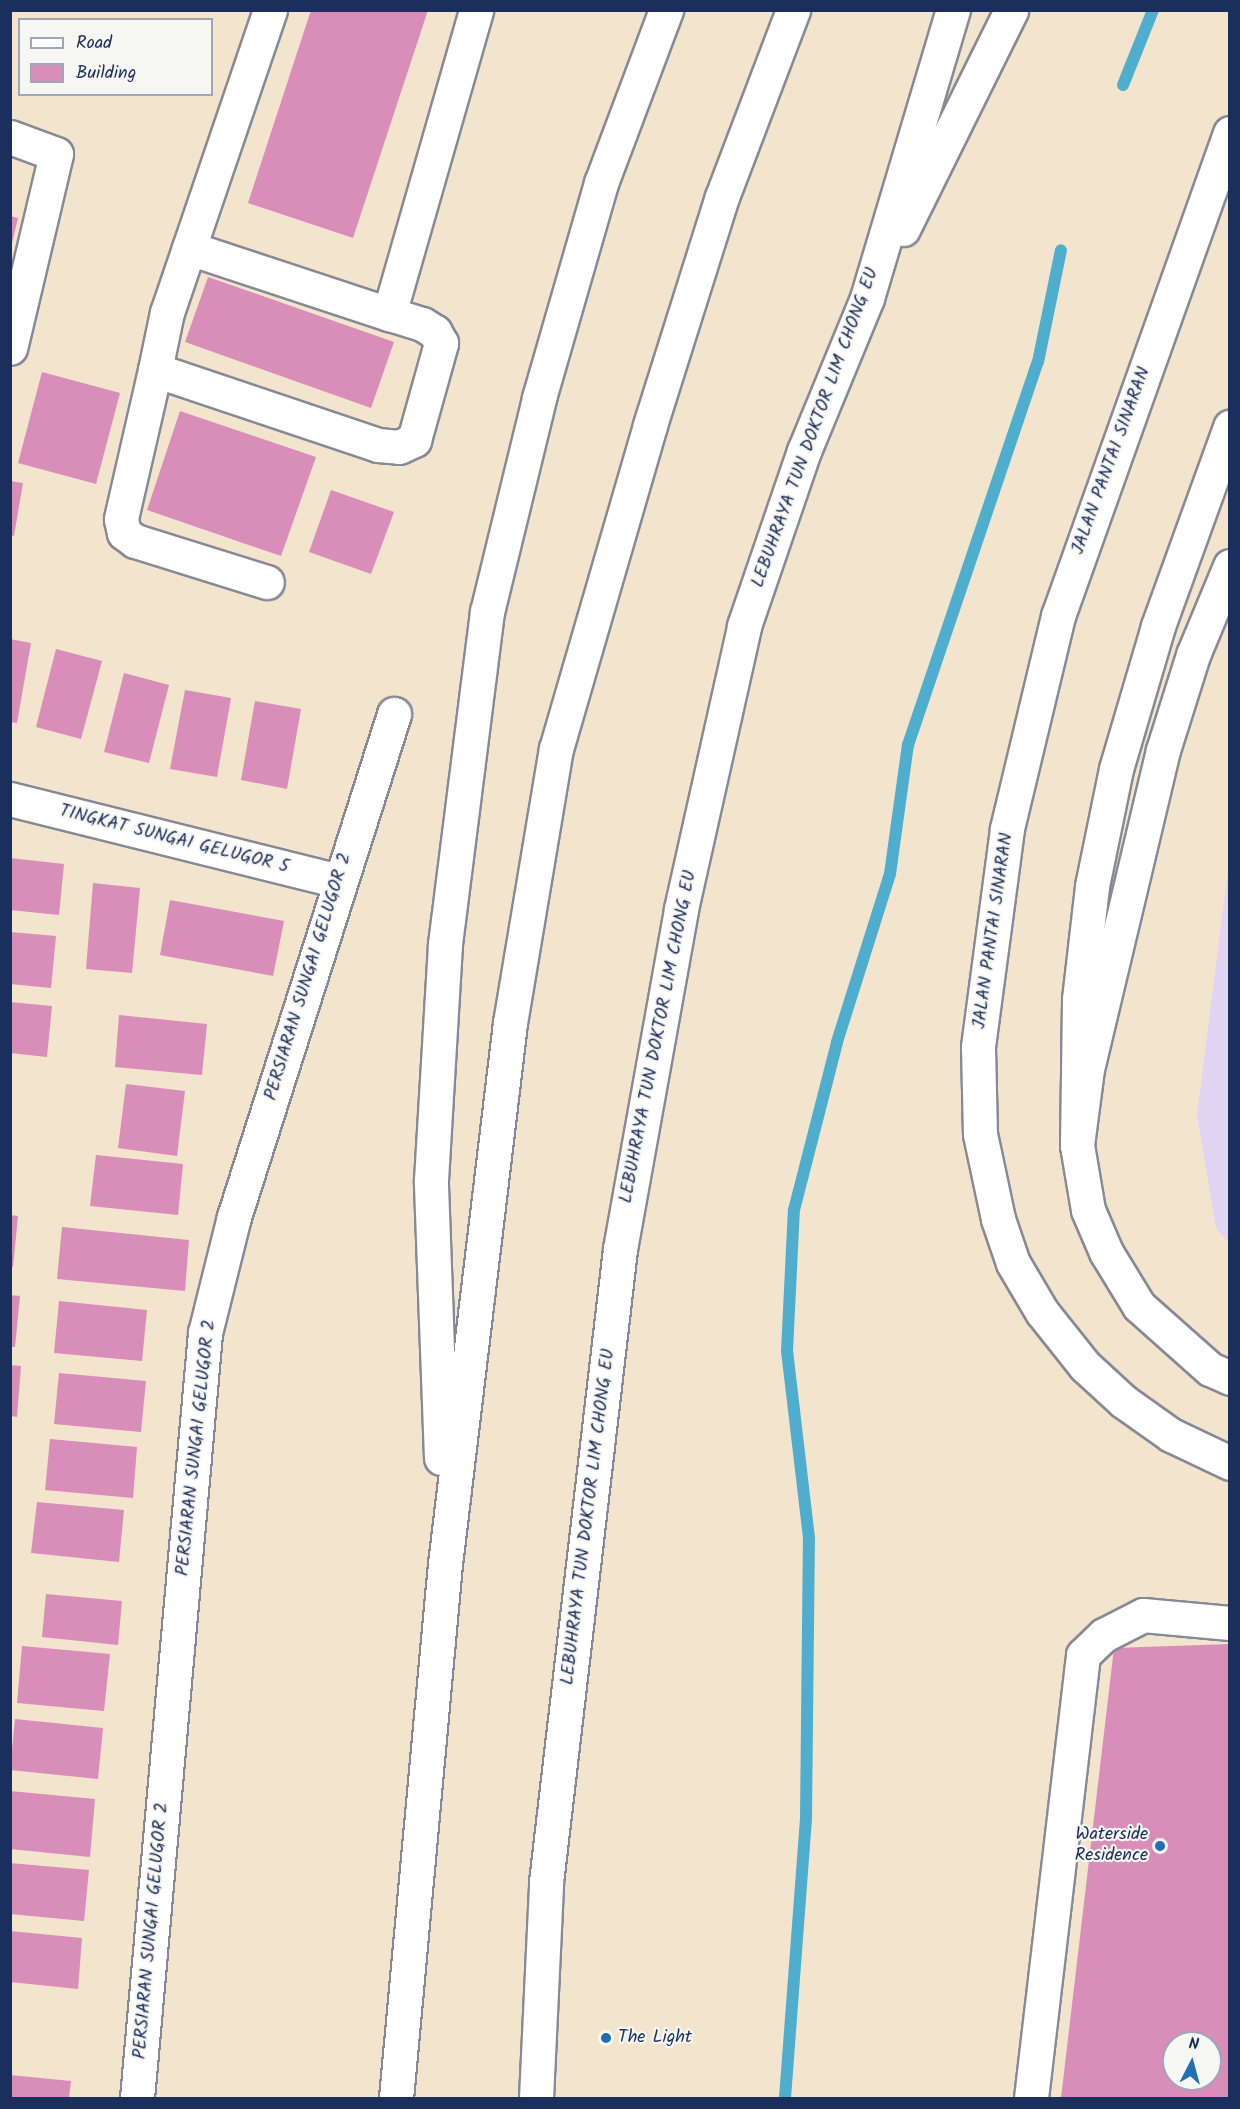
<!DOCTYPE html>
<html>
<head>
<meta charset="utf-8">
<style>
	body { margin:0 }
	#map { position:relative; width:1240px; height:2109px; overflow:hidden; background:#f3e4ce; font-family:Kalam,sans-serif }
	div>[style] { position:absolute }
	.built>* { inset:0; background:#e1d4f3 }
	.stream>* { height:12px; margin:-6px; padding:0 6px; transform-origin:6px; border-radius:6px; background:#4faece }
	.building>* { inset:0; background:#d98db9 }
	.roads { filter:drop-shadow(2px 0 #878a96) drop-shadow(-2px 0 #878a96) drop-shadow(0 2px #878a96) drop-shadow(0 -2px #878a96) }
	.minor>* { height:33px; margin:-16.5px; padding:0 16.5px; transform-origin:16.5px; border-radius:16.5px; background:#fff }
	.highway>* { height:33px; margin:-16.5px; padding:0 16.5px; transform-origin:16.5px; border-radius:16.5px; background:#fff }
	.dots>* { width:16px; height:16px; translate:-50% -50%; box-sizing:border-box; border:3px solid #f6f6f2; border-radius:50% }
	span { translate:-50% -50%; white-space:nowrap; text-align:center; line-height:1.15; -webkit-text-stroke:4.5px #f6f6f2; paint-order:stroke }
	.street-label { font-size:18px; color:#1b2f5e }
	.poi-label { font-size:18px; color:#1b2f5e }
	.right { translate:-100% -50%; text-align:right }
	.left { translate:0 -50%; text-align:left }
	.frame { position:absolute; inset:0; border:12px solid #1b2f5e; pointer-events:none }
	.legend { position:absolute; left:18px; top:18px; width:195px; height:78px; box-sizing:border-box; background:#f6f6f2; border:2px solid #9ea6b7; margin:0; padding:8px 10px; list-style:none; font-size:18px; color:#1b2f5e }
	.legend li { display:flex; align-items:center; gap:12px; height:30px }
	.legend b { width:30px; border:2px solid #9ea6b7 }
	.north { position:absolute; left:1162px; top:2031px; width:60px; height:60px; box-sizing:border-box; background:#f6f6f2; border:2px solid #9ea6b7; border-radius:50%; rotate:6deg; font-size:16px; font-weight:700; line-height:24px; text-align:center; color:#1b2f5e }
	.north::after { content:''; display:block; margin:auto; width:21px; height:27px; background:#1f6fb2; clip-path:polygon(50% 0,100% 100%,50% 72%,0 100%) }
</style>
</head>
<body>
<div id="map">
	<div class="built">
		<div style="clip-path:polygon(1229px 863px,1230px 1243px,1229px 1243px,1216px 1228px,1197px 1115px)"></div>
	</div>
	<div class="stream">
		<div style="left:1123px;top:85px;width:81px;rotate:-68.2deg"></div>
		<div style="left:785px;top:2098px;width:281px;rotate:-85.7deg"></div>
		<div style="left:806px;top:1818px;width:280px;rotate:-89.4deg"></div>
		<div style="left:809px;top:1538px;width:188px;rotate:-96.7deg"></div>
		<div style="left:787px;top:1351px;width:141px;rotate:-87.2deg"></div>
		<div style="left:794px;top:1210px;width:173px;rotate:-75.6deg"></div>
		<div style="left:837px;top:1042px;width:176px;rotate:-72.5deg"></div>
		<div style="left:890px;top:874px;width:130px;rotate:-82.1deg"></div>
		<div style="left:908px;top:745px;width:404px;rotate:-71.3deg"></div>
		<div style="left:1038px;top:362px;width:114px;rotate:-78.4deg"></div>
	</div>
	<div class="building">
		<div style="clip-path:polygon(311px 10px,428px 10px,353px 238px,248px 203px)"></div>
		<div style="clip-path:polygon(10px 216px,18px 218px,11px 247px,10px 247px)"></div>
		<div style="clip-path:polygon(208px 277px,394px 342px,371px 408px,185px 342px)"></div>
		<div style="clip-path:polygon(42px 372px,120px 393px,96px 484px,18px 463px)"></div>
		<div style="clip-path:polygon(180px 411px,316px 457px,281px 556px,147px 510px)"></div>
		<div style="clip-path:polygon(10px 481px,23px 483px,14px 536px,10px 535px)"></div>
		<div style="clip-path:polygon(331px 490px,394px 512px,371px 574px,309px 552px)"></div>
		<div style="clip-path:polygon(10px 639px,31px 643px,17px 723px,10px 722px)"></div>
		<div style="clip-path:polygon(56px 649px,102px 661px,81px 739px,36px 727px)"></div>
		<div style="clip-path:polygon(124px 673px,169px 685px,149px 763px,104px 752px)"></div>
		<div style="clip-path:polygon(185px 690px,231px 698px,217px 777px,170px 769px)"></div>
		<div style="clip-path:polygon(255px 701px,301px 709px,287px 789px,241px 780px)"></div>
		<div style="clip-path:polygon(10px 858px,64px 864px,59px 915px,10px 910px)"></div>
		<div style="clip-path:polygon(93px 883px,140px 888px,132px 973px,86px 969px)"></div>
		<div style="clip-path:polygon(170px 900px,284px 921px,273px 976px,160px 955px)"></div>
		<div style="clip-path:polygon(10px 932px,56px 936px,51px 988px,10px 984px)"></div>
		<div style="clip-path:polygon(10px 1002px,52px 1006px,47px 1057px,10px 1053px)"></div>
		<div style="clip-path:polygon(119px 1015px,207px 1024px,202px 1075px,115px 1067px)"></div>
		<div style="clip-path:polygon(126px 1084px,185px 1091px,177px 1156px,118px 1148px)"></div>
		<div style="clip-path:polygon(96px 1155px,183px 1164px,178px 1215px,90px 1206px)"></div>
		<div style="clip-path:polygon(10px 1215px,18px 1216px,13px 1267px,10px 1266px)"></div>
		<div style="clip-path:polygon(62px 1227px,189px 1240px,185px 1291px,57px 1279px)"></div>
		<div style="clip-path:polygon(10px 1295px,20px 1296px,15px 1347px,10px 1347px)"></div>
		<div style="clip-path:polygon(59px 1301px,147px 1310px,142px 1361px,54px 1353px)"></div>
		<div style="clip-path:polygon(10px 1365px,21px 1366px,17px 1417px,10px 1416px)"></div>
		<div style="clip-path:polygon(59px 1373px,146px 1381px,141px 1432px,54px 1424px)"></div>
		<div style="clip-path:polygon(50px 1439px,137px 1447px,133px 1498px,45px 1490px)"></div>
		<div style="clip-path:polygon(37px 1502px,124px 1510px,119px 1562px,31px 1553px)"></div>
		<div style="clip-path:polygon(46px 1594px,122px 1601px,118px 1645px,42px 1637px)"></div>
		<div style="clip-path:polygon(evenodd,1230px 1644px,1230px 2098px,1061px 2098px,1114px 1648px,1230px 1644px,1174px 2043px,1210px 2043px,1210px 2079px,1174px 2079px,1174px 2043px)"></div>
		<div style="clip-path:polygon(22px 1646px,110px 1654px,104px 1711px,17px 1703px)"></div>
		<div style="clip-path:polygon(15px 1719px,103px 1728px,98px 1779px,10px 1770px)"></div>
		<div style="clip-path:polygon(10px 1791px,95px 1799px,90px 1857px,10px 1849px)"></div>
		<div style="clip-path:polygon(10px 1863px,89px 1870px,84px 1921px,10px 1914px)"></div>
		<div style="clip-path:polygon(10px 1931px,82px 1938px,78px 1989px,10px 1982px)"></div>
		<div style="clip-path:polygon(10px 2075px,71px 2081px,69px 2098px,10px 2098px)"></div>
	</div>
	<div class="roads">
		<div class="minor">
			<div style="left:270px;top:10px;width:319px;rotate:108.8deg"></div>
			<div style="left:167px;top:312px;width:59px;rotate:101.7deg"></div>
			<div style="left:155px;top:370px;width:235px;rotate:18.6deg"></div>
			<div style="left:378px;top:445px;width:21px;rotate:5deg"></div>
			<div style="left:399px;top:447px;width:17px;rotate:-25deg"></div>
			<div style="left:414px;top:440px;width:101px;rotate:-74.4deg"></div>
			<div style="left:441px;top:343px;width:13px;rotate:-119deg"></div>
			<div style="left:435px;top:332px;width:15px;rotate:-148deg"></div>
			<div style="left:422px;top:324px;width:34px;rotate:-163deg"></div>
			<div style="left:389px;top:314px;width:316px;rotate:-74deg"></div>
			<div style="left:1230px;top:133px;width:513px;rotate:109.6deg"></div>
			<div style="left:1058px;top:616px;width:219px;rotate:103.5deg"></div>
			<div style="left:1007px;top:829px;width:220px;rotate:97.6deg"></div>
			<div style="left:978px;top:1047px;width:87px;rotate:88.7deg"></div>
			<div style="left:980px;top:1134px;width:87px;rotate:78deg"></div>
			<div style="left:998px;top:1219px;width:46px;rotate:71.2deg"></div>
			<div style="left:1013px;top:1263px;width:57px;rotate:59.4deg"></div>
			<div style="left:1042px;top:1312px;width:69px;rotate:51.5deg"></div>
			<div style="left:1085px;top:1366px;width:52px;rotate:42.6deg"></div>
			<div style="left:1123px;top:1401px;width:59px;rotate:35.3deg"></div>
			<div style="left:1171px;top:1435px;width:65px;rotate:25.4deg"></div>
			<div style="left:10px;top:137px;width:49px;rotate:20.3deg"></div>
			<div style="left:56px;top:154px;width:199px;rotate:103.3deg"></div>
			<div style="left:189px;top:248px;width:211px;rotate:18.3deg"></div>
			<div style="left:155px;top:370px;width:153px;rotate:102.9deg"></div>
			<div style="left:121px;top:519px;width:14px;rotate:78deg"></div>
			<div style="left:124px;top:533px;width:14px;rotate:36deg"></div>
			<div style="left:135px;top:541px;width:138px;rotate:17.3deg"></div>
			<div style="left:1230px;top:566px;width:96px;rotate:112.6deg"></div>
			<div style="left:1193px;top:655px;width:100px;rotate:107.5deg"></div>
			<div style="left:1163px;top:750px;width:328px;rotate:103.4deg"></div>
			<div style="left:1087px;top:1069px;width:77px;rotate:97.5deg"></div>
			<div style="left:1077px;top:1145px;width:66px;rotate:80.4deg"></div>
			<div style="left:1088px;top:1210px;width:46px;rotate:66.8deg"></div>
			<div style="left:1106px;top:1252px;width:63px;rotate:58.6deg"></div>
			<div style="left:1139px;top:1306px;width:95px;rotate:41.6deg"></div>
			<div style="left:1210px;top:1369px;width:22px;rotate:24deg"></div>
			<div style="left:10px;top:799px;width:338px;rotate:14deg"></div>
			<div style="left:137px;top:2098px;width:768px;rotate:-84.92deg"></div>
			<div style="left:205px;top:1333px;width:120px;rotate:-76deg"></div>
			<div style="left:234px;top:1217px;width:528px;rotate:-72.35deg"></div>
			<div style="left:1031px;top:2098px;width:446px;rotate:-83.3deg"></div>
			<div style="left:1083px;top:1655px;width:29px;rotate:-44deg"></div>
			<div style="left:1104px;top:1635px;width:44px;rotate:-27.1deg"></div>
			<div style="left:1143px;top:1615px;width:87px;rotate:5.3deg"></div>
		</div>
		<div class="highway">
			<div style="left:903px;top:229px;width:244px;rotate:-63.7deg"></div>
			<div style="left:1077px;top:1145px;width:146px;rotate:-89.2deg"></div>
			<div style="left:1079px;top:999px;width:114px;rotate:-83.4deg"></div>
			<div style="left:1092px;top:886px;width:119px;rotate:-78.4deg"></div>
			<div style="left:1116px;top:769px;width:149px;rotate:-73.6deg"></div>
			<div style="left:1158px;top:626px;width:212px;rotate:-70.1deg"></div>
			<div style="left:441px;top:1458px;width:278px;rotate:-92.1deg"></div>
			<div style="left:431px;top:1180px;width:236px;rotate:-86.6deg"></div>
			<div style="left:445px;top:944px;width:335px;rotate:-82.8deg"></div>
			<div style="left:487px;top:612px;width:220px;rotate:-76.3deg"></div>
			<div style="left:539px;top:398px;width:224px;rotate:-73.9deg"></div>
			<div style="left:601px;top:183px;width:185px;rotate:-69.4deg"></div>
			<div style="left:396px;top:2098px;width:536px;rotate:-84.76deg"></div>
			<div style="left:445px;top:1564px;width:545px;rotate:-83.15deg"></div>
			<div style="left:510px;top:1023px;width:278px;rotate:-80.5deg"></div>
			<div style="left:556px;top:749px;width:337px;rotate:-73.8deg"></div>
			<div style="left:650px;top:425px;width:239px;rotate:-72.5deg"></div>
			<div style="left:722px;top:197px;width:200px;rotate:-69.2deg"></div>
			<div style="left:536px;top:2098px;width:216px;rotate:-87.3deg"></div>
			<div style="left:546px;top:1882px;width:637px;rotate:-83.33deg"></div>
			<div style="left:620px;top:1249px;width:345px;rotate:-79.8deg"></div>
			<div style="left:681px;top:909px;width:290px;rotate:-77.4deg"></div>
			<div style="left:744px;top:626px;width:185px;rotate:-71.1deg"></div>
			<div style="left:804px;top:451px;width:165px;rotate:-67.6deg"></div>
			<div style="left:867px;top:298px;width:301px;rotate:-73.4deg"></div>
		</div>
	</div>
	<div class="dots">
		<div style="left:1160px;top:1846px;background:#1f6fb2"></div>
		<div style="left:606px;top:2038px;background:#1f6fb2"></div>
	</div>
	<div class="street-label">
		<span style="left:816px;top:428px;rotate:-70deg">LEBUHRAYA TUN DOKTOR LIM CHONG EU</span>
		<span style="left:1112px;top:461px;rotate:-70deg">JALAN PANTAI SINARAN</span>
		<span style="left:174px;top:840px;rotate:14deg">TINGKAT SUNGAI GELUGOR 5</span>
		<span style="left:994px;top:931px;rotate:-82deg">JALAN PANTAI SINARAN</span>
		<span style="left:309px;top:977px;rotate:-73deg">PERSIARAN SUNGAI GELUGOR 2</span>
		<span style="left:659px;top:1037px;rotate:-79deg">LEBUHRAYA TUN DOKTOR LIM CHONG EU</span>
		<span style="left:197px;top:1448px;rotate:-84deg">PERSIARAN SUNGAI GELUGOR 2</span>
		<span style="left:589px;top:1517px;rotate:-83deg">LEBUHRAYA TUN DOKTOR LIM CHONG EU</span>
		<span style="left:152px;top:1931px;rotate:-85deg">PERSIARAN SUNGAI GELUGOR 2</span>
	</div>
	<div class="poi-label">
		<span class="right" style="left:1148px;top:1846px">Waterside<br>Residence</span>
		<span class="left" style="left:618px;top:2038px">The Light</span>
	</div>
	<div class="frame"></div>
	<ul class="legend">
	<li><b style="height:8px;background:#fff"></b>Road</li>
	<li><b style="height:16px;background:#d98db9"></b>Building</li>
	</ul>
	<div class="north">N</div>
</div>
</body>
</html>
